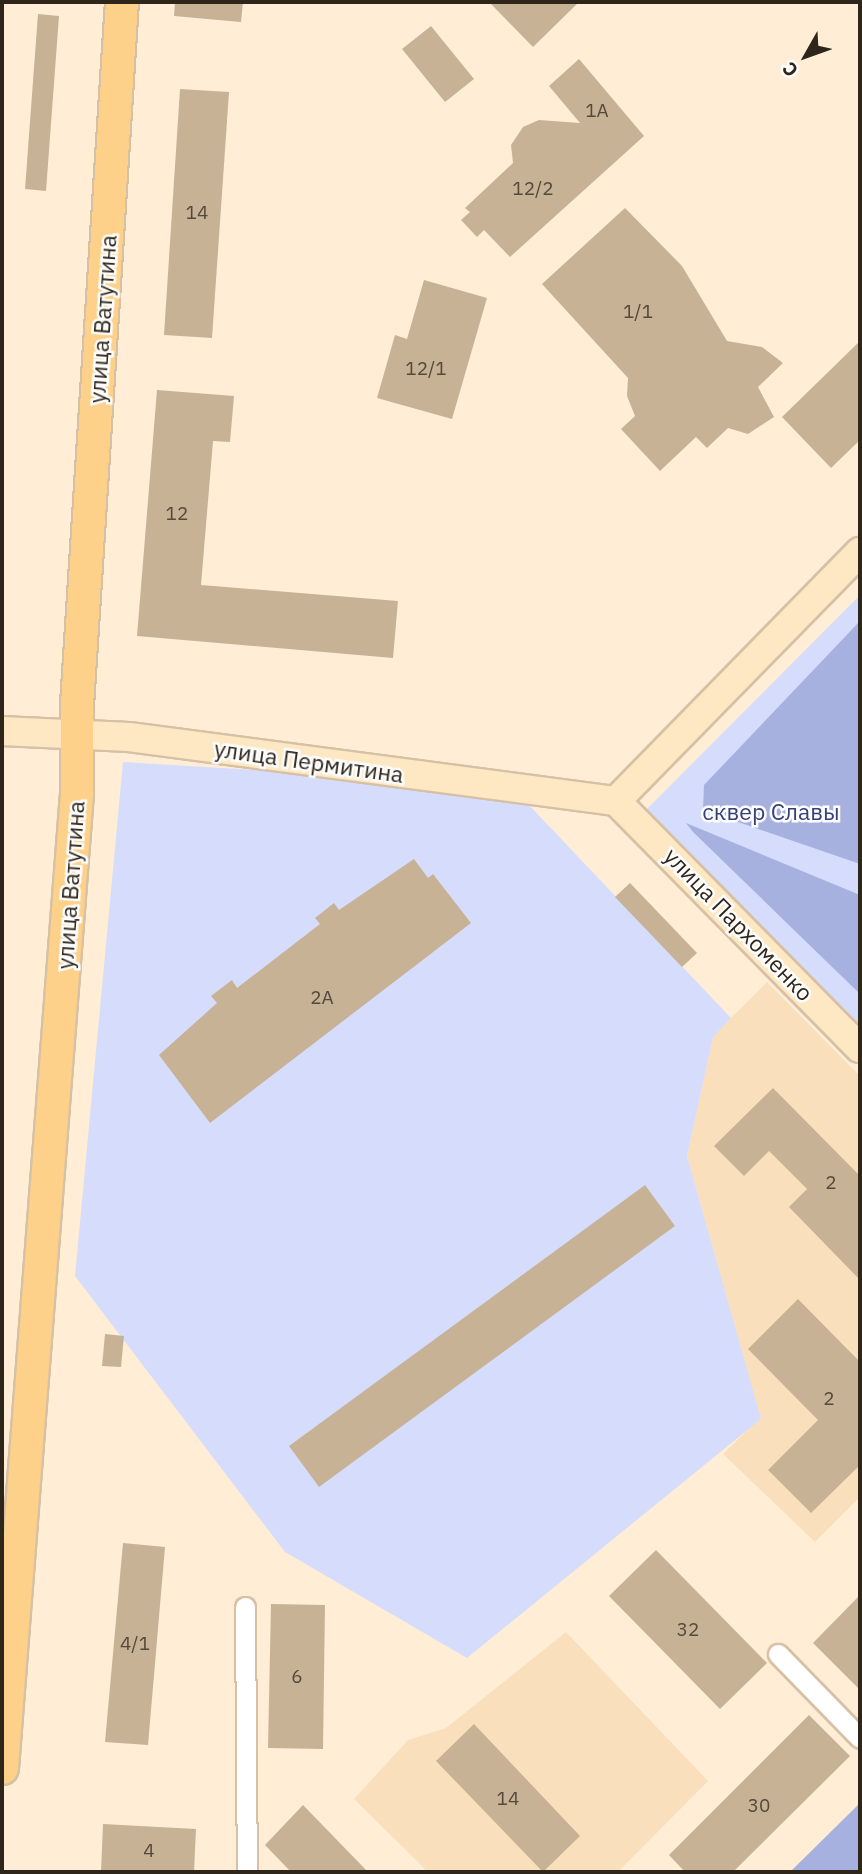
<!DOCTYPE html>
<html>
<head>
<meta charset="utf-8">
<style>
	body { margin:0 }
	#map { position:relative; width:862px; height:1874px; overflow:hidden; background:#ffedd6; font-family:"IBM Plex Sans",sans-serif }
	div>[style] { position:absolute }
	.built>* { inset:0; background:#fadfbc }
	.green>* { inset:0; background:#d6ddfc }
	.forest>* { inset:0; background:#a7b1e0 }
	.building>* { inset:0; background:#c7b296 }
	.roads { filter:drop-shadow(2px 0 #d6c1a5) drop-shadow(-2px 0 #d6c1a5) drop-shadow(0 2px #d6c1a5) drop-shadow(0 -2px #d6c1a5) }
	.street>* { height:19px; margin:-9.5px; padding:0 9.5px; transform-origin:9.5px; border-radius:9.5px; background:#fff }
	.secondary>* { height:28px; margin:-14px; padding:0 14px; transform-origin:14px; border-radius:14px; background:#fee8c4 }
	.primary>* { height:32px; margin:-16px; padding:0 16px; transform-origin:16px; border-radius:16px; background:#fdd189 }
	span { translate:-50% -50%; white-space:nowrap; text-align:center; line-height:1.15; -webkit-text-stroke:5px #fdfdfd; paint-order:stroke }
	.number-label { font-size:19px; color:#54493a }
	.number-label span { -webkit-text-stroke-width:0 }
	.street-label { font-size:23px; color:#2e261b }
	.park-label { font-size:23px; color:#38407a }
	.frame { position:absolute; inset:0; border:4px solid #2e261b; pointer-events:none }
	.north { position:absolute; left:771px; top:21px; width:70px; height:70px; -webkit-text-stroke:5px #fdfdfd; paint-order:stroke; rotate:230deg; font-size:19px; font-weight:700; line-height:28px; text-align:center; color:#2e261b }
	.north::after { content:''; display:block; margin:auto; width:24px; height:32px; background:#2e261b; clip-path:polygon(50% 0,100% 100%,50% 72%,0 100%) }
</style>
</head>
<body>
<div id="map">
	<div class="built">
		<div style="clip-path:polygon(767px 982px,860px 1076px,860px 1497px,815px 1542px,723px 1454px,760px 1418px,687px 1156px,713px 1036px)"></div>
		<div style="clip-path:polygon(566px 1632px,708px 1781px,618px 1872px,423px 1872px,425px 1869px,354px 1799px,408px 1740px,446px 1728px)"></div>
	</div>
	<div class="green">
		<div style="clip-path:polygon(860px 595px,860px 1031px,645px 811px)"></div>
		<div style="clip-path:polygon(123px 762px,510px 785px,731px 1018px,713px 1037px,687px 1156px,761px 1419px,467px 1658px,285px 1552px,75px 1276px)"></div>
	</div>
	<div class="forest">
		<div style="clip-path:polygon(860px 621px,860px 864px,703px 810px,704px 785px)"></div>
		<div style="clip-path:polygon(686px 823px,860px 895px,860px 994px,693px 832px)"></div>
		<div style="clip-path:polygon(860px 1803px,860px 1872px,790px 1872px)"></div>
	</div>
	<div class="building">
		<div style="clip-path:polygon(175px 2px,243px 2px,241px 22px,174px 16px)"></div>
		<div style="clip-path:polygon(489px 2px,579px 2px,533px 47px)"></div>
		<div style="clip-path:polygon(38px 14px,59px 16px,46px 191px,25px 189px)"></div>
		<div style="clip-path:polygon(431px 26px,474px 79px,445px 102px,402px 49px)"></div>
		<div style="clip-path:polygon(579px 59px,644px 136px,510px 257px,484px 230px,477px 237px,461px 220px,470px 212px,465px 208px,513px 163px,511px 145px,523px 127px,539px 120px,580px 123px,549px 86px)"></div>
		<div style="clip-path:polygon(180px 89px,229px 92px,212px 338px,164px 335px)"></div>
		<div style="clip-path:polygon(625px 208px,682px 266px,727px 341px,762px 347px,783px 363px,758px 387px,774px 417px,748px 434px,728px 428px,707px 448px,696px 437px,660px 471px,621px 429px,635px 416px,627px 396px,628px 378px,542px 284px)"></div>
		<div style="clip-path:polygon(424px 280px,487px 298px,452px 419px,377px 398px,395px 335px,407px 339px)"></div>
		<div style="clip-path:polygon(860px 341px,860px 440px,831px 468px,782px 417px)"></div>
		<div style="clip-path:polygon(157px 390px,234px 396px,230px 442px,213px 441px,201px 585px,398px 601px,393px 658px,137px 636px)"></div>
		<div style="clip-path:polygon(414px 859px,428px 878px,433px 874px,471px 923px,210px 1123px,159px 1055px,217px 1003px,211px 996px,232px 980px,237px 988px,320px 924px,315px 918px,334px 903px,339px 910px)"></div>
		<div style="clip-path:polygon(630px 883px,697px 953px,682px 967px,615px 897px)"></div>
		<div style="clip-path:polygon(773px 1088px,860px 1176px,860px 1280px,789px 1207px,807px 1189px,769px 1151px,744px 1176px,714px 1146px)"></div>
		<div style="clip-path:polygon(645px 1185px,675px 1226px,319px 1487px,289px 1446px)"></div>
		<div style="clip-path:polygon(798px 1299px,860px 1362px,860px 1465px,811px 1513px,768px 1470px,818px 1420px,748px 1349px)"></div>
		<div style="clip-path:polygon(105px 1334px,124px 1336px,121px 1367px,102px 1366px)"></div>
		<div style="clip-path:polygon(123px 1543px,165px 1547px,148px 1745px,105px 1742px)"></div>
		<div style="clip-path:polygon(656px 1550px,767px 1663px,720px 1709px,609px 1596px)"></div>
		<div style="clip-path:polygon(860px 1595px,860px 1690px,813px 1643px)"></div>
		<div style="clip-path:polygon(271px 1604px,325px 1605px,323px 1749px,268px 1748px)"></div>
		<div style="clip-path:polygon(809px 1715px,850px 1756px,733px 1872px,685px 1872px,669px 1855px)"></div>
		<div style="clip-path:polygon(474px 1724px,580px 1836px,543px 1872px,436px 1761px)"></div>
		<div style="clip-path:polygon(303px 1805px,368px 1872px,291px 1872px,265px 1845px)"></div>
		<div style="clip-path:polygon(103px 1824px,196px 1829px,194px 1872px,101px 1872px)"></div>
	</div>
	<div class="roads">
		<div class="street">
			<div style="left:245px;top:1607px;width:265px;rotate:89.6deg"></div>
			<div style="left:778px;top:1654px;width:117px;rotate:45.7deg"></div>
		</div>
		<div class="secondary">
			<div style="left:2px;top:731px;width:127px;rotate:2.7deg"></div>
			<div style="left:129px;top:737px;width:491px;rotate:7.5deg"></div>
			<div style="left:616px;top:801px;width:349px;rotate:-45.6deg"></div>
			<div style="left:616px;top:801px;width:347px;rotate:45.4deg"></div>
		</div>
		<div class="primary">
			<div style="left:2px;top:1768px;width:978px;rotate:-85.6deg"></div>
			<div style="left:77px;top:793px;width:88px;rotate:-90deg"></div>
			<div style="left:77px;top:705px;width:704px;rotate:-86.34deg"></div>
		</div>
	</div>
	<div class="number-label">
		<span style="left:597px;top:111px">1А</span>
		<span style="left:533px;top:189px">12/2</span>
		<span style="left:197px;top:213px">14</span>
		<span style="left:638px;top:312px">1/1</span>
		<span style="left:426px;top:369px">12/1</span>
		<span style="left:177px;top:514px">12</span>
		<span style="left:322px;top:998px">2А</span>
		<span style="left:831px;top:1183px">2</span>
		<span style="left:829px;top:1399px">2</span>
		<span style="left:688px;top:1630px">32</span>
		<span style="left:135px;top:1644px">4/1</span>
		<span style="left:297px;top:1677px">6</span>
		<span style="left:508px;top:1799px">14</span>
		<span style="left:759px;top:1806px">30</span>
		<span style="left:149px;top:1851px">4</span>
	</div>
	<div class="street-label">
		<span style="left:102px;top:319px;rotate:-86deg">улица Ватутина</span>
		<span style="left:309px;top:761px;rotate:8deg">улица Пермитина</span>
		<span style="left:70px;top:885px;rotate:-86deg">улица Ватутина</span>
		<span style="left:739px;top:924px;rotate:46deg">улица Пархоменко</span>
	</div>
	<div class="park-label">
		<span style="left:771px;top:811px">сквер Славы</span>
	</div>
	<div class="frame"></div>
	<div class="north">С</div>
</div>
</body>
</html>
